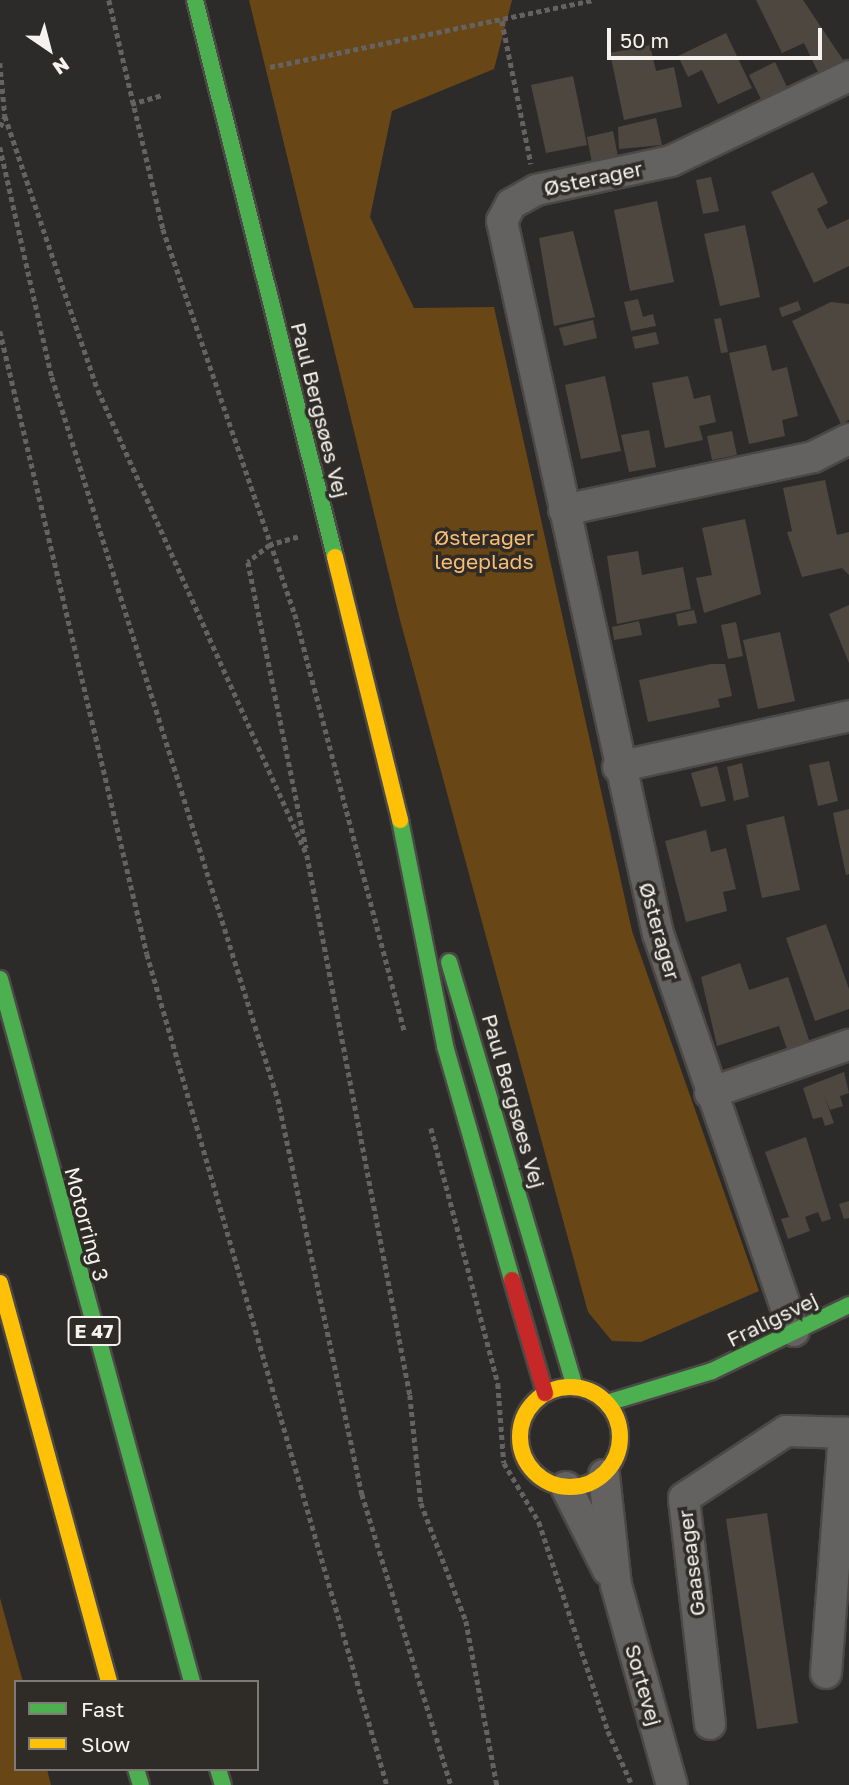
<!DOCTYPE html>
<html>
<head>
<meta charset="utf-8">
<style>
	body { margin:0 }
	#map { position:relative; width:849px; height:1785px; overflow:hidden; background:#2d2b29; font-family:"Golos Text",sans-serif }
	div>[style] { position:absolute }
	.green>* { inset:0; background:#684616 }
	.building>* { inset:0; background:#4e4740 }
	.path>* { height:4.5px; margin-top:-2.25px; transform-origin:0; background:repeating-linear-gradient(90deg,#646361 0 5px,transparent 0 8.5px) }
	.roads { filter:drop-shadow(2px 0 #4b4846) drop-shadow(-2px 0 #4b4846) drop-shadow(0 2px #4b4846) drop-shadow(0 -2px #4b4846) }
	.street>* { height:30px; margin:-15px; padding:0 15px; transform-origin:15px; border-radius:15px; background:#636260 }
	.fast>* { height:16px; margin:-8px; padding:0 8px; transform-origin:8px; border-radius:8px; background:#4caf50 }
	.slow>* { height:16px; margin:-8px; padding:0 8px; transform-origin:8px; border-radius:8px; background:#ffc107 }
	.slow>.ring { margin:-8px; padding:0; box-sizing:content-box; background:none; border:16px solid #ffc107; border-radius:50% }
	.jam>* { height:16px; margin:-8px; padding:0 8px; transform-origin:8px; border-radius:8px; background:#c62828 }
	span { translate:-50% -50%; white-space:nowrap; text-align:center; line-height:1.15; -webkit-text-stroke:7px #2f2b27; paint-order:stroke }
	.shield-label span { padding:2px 5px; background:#2f2b27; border:2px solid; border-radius:5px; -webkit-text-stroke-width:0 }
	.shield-label { font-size:19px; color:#f5f2ef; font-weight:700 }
	.street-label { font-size:21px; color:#f5f2ef }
	.park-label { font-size:21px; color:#f7bc75 }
	.legend { position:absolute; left:14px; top:1680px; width:245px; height:91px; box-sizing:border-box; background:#2f2b27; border:2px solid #7e7b77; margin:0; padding:9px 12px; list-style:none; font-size:21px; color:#f5f2ef }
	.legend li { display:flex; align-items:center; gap:14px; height:35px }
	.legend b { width:35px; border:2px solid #7e7b77 }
	.north { position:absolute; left:14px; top:14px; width:70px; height:70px; -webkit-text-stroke:5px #2f2b27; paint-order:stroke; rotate:145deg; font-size:19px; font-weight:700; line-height:28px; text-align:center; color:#f5f2ef }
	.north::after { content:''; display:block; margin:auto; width:24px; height:32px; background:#f5f2ef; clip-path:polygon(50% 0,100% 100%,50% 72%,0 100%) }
	.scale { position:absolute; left:607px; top:28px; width:215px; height:32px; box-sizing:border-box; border:4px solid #f5f2ef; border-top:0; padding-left:9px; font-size:21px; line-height:24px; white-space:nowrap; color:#f5f2ef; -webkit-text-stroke:5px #2f2b27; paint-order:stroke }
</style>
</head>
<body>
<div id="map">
	<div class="green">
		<div style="clip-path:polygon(249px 0,512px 0,494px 69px,392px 111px,370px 217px,414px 308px,494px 307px,632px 931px,759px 1291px,641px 1342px,612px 1341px,588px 1312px,400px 620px)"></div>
		<div style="clip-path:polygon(0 1598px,23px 1682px,16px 1682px,16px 1769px,47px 1769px,51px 1785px,0 1785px)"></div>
	</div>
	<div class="building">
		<div style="clip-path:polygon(756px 0,803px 0,843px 60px,818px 72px,804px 43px,782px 53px)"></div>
		<div style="clip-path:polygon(726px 33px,752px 88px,718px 104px,702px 70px,688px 77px,678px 56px)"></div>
		<div style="clip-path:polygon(650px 45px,656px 71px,674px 67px,682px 107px,624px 120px,610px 53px)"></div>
		<div style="clip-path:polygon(775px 62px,788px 89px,762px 101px,749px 75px)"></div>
		<div style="clip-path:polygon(573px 76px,587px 145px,546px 153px,531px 85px)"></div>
		<div style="clip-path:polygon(656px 118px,662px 145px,619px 149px,618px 127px)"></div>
		<div style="clip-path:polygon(613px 131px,618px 157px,592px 163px,587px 137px)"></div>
		<div style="clip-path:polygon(813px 172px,828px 203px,817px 209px,827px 229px,849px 219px,849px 266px,814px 283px,771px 192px)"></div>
		<div style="clip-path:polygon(711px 177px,719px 211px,703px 214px,696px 180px)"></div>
		<div style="clip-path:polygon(657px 201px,674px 282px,630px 291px,614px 210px)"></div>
		<div style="clip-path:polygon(745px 225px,760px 297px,720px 306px,704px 234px)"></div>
		<div style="clip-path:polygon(573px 231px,595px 317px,554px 326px,539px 238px)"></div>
		<div style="clip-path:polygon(638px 299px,643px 317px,653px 314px,656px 326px,631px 331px,624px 302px)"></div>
		<div style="clip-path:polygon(798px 301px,801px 310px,782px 317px,779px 308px)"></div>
		<div style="clip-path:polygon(831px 302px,849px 304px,849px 420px,841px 424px,792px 321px)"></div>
		<div style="clip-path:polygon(721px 318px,728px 352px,721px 353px,714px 319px)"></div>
		<div style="clip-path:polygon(593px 320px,597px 338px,564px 346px,559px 328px)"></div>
		<div style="clip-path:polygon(656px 332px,659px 344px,635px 349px,632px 337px)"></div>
		<div style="clip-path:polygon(766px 345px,772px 371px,787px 367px,798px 416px,782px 420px,785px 436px,749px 444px,729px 353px)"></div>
		<div style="clip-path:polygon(605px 376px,621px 451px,581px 459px,565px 385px)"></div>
		<div style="clip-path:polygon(688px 376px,694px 399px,710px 395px,716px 422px,699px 426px,703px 440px,665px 448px,652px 383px)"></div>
		<div style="clip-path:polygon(649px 430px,656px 467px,629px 472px,621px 435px)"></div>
		<div style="clip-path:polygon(732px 431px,737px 455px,712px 460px,707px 436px)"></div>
		<div style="clip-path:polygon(825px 480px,837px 535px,849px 532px,849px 575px,842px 568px,802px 577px,787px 532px,792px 531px,783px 488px)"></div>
		<div style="clip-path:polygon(745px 519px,761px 594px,704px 613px,696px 578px,712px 575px,702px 528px)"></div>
		<div style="clip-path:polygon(638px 551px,642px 575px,683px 567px,691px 609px,617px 624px,607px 556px)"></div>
		<div style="clip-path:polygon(849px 605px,849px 663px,829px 614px)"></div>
		<div style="clip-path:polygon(694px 610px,697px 623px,678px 626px,676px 614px)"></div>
		<div style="clip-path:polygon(639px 621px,642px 635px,614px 640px,612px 627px)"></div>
		<div style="clip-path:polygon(736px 622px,743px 656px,728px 659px,721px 625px)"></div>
		<div style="clip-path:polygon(780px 632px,795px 701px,758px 709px,743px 640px)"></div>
		<div style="clip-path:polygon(711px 664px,725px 664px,732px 696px,718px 699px,720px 707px,648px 722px,639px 680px)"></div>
		<div style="clip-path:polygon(829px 761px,838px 801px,818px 806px,809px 765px)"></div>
		<div style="clip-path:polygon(742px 763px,749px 797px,734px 801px,727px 767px)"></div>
		<div style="clip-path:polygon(717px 766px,726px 801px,701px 807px,691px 773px)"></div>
		<div style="clip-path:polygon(849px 809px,849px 874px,846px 875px,833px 813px)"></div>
		<div style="clip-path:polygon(784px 816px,800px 890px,762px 898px,746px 825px)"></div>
		<div style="clip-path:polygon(706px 830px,711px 852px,726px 848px,736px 889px,723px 892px,727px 911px,686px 922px,665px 841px)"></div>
		<div style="clip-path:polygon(826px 924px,849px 989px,849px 1009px,815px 1021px,786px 938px)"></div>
		<div style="clip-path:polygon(740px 963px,749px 990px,788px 977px,809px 1040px,787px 1049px,779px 1026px,717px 1046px,701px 977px)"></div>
		<div style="clip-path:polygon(844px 1072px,849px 1093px,840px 1096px,843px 1106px,830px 1110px,823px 1093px,834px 1123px,825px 1126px,822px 1117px,813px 1119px,803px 1088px)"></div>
		<div style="clip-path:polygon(806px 1137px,831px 1219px,822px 1222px,818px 1212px,805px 1217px,810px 1231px,788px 1239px,781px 1219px,789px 1217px,765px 1152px)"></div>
		<div style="clip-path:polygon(849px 1201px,849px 1218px,844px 1219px,839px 1204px)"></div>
		<div style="clip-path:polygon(767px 1513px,798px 1723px,757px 1729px,726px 1519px)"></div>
	</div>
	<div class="path">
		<div style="left:109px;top:0;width:235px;rotate:76.7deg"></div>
		<div style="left:163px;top:229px;width:407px;rotate:71.1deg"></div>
		<div style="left:295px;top:614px;width:432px;rotate:75.3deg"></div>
		<div style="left:502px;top:21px;width:146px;rotate:78.5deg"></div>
		<div style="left:0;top:63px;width:53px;rotate:84.6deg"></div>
		<div style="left:5px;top:116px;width:289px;rotate:71.3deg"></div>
		<div style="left:98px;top:390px;width:510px;rotate:65.8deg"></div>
		<div style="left:307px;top:855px;width:550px;rotate:79.2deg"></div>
		<div style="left:410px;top:1395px;width:109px;rotate:84.2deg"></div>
		<div style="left:421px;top:1503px;width:126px;rotate:69.1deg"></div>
		<div style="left:466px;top:1621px;width:167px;rotate:79.3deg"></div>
		<div style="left:270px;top:67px;width:331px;rotate:-11.7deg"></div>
		<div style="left:131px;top:104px;width:33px;rotate:-16deg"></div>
		<div style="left:0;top:127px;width:12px;rotate:-66deg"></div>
		<div style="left:0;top:147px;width:236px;rotate:77.3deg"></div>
		<div style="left:52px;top:377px;width:757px;rotate:72.62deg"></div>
		<div style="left:278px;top:1099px;width:404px;rotate:78deg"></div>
		<div style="left:362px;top:1494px;width:304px;rotate:73deg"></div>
		<div style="left:0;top:331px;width:640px;rotate:76.72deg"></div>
		<div style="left:147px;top:954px;width:865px;rotate:73.89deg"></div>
		<div style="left:298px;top:537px;width:29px;rotate:164deg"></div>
		<div style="left:270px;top:545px;width:28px;rotate:142deg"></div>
		<div style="left:248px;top:562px;width:292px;rotate:78.5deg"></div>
		<div style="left:431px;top:1128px;width:265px;rotate:75.3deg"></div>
		<div style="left:498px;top:1384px;width:79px;rotate:85.7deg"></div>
		<div style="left:504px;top:1463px;width:69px;rotate:59.3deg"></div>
		<div style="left:539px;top:1522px;width:220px;rotate:71.7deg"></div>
		<div style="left:608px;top:1731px;width:59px;rotate:66deg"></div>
	</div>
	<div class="roads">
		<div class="street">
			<div style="left:564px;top:510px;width:255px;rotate:-12deg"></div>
			<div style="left:813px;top:457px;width:40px;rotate:-26.6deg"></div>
			<div style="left:618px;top:767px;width:237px;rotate:-12.4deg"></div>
			<div style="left:710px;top:1093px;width:147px;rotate:-19.1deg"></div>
			<div style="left:794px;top:1331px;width:420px;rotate:-108.9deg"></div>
			<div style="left:658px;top:934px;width:730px;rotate:-102.34deg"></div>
			<div style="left:502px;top:221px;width:19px;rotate:-62deg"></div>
			<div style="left:511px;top:204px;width:29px;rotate:-29deg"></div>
			<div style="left:536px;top:190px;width:138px;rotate:-12.1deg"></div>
			<div style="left:671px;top:161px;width:197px;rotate:-25.5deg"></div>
			<div style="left:604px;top:1475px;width:111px;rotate:83.8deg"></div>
			<div style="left:616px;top:1585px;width:208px;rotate:74.4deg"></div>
			<div style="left:566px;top:1487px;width:93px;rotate:63.2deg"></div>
			<div style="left:826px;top:1673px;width:241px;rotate:-85.7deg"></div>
			<div style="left:710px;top:1724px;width:227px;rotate:-96.6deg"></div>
			<div style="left:684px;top:1498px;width:122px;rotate:-33.3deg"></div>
			<div style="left:786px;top:1431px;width:63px;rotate:1.8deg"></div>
		</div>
		<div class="fast">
			<div style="left:195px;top:0;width:574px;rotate:75.89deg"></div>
			<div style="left:400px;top:820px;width:230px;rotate:78.7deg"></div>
			<div style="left:445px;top:1046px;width:243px;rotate:74deg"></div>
			<div style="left:449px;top:962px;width:443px;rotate:73.5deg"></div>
			<div style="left:0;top:979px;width:729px;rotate:74.72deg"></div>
			<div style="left:607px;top:1403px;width:110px;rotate:-16.9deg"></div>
			<div style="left:712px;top:1371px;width:152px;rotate:-25.7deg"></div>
			<div style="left:136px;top:1769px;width:17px;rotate:73deg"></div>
			<div style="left:218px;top:1769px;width:17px;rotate:73deg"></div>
		</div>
		<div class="slow">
			<div style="left:335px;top:557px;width:271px;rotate:76.1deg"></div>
			<div style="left:0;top:1283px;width:414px;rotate:74.7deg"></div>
			<div class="ring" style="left:520px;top:1387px;width:84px;height:84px"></div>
		</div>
		<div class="jam">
			<div style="left:512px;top:1280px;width:118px;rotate:73.7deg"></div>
		</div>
	</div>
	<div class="shield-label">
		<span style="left:94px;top:1331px">E 47</span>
	</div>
	<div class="street-label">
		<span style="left:593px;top:178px;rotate:-12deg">Østerager</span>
		<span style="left:320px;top:410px;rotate:76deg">Paul Bergsøes Vej</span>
		<span style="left:660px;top:931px;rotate:74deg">Østerager</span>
		<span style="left:514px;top:1101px;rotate:74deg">Paul Bergsøes Vej</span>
		<span style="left:87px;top:1224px;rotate:75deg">Motorring 3</span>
		<span style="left:772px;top:1319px;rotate:-26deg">Fraligsvej</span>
		<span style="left:691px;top:1563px;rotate:-97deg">Gaaseager</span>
		<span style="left:644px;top:1685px;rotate:74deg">Sortevej</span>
	</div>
	<div class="park-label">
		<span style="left:484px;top:549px">Østerager<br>legeplads</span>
	</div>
	<ul class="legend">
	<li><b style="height:9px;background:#4caf50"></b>Fast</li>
	<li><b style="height:9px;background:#ffc107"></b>Slow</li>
	</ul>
	<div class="north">N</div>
	<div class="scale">50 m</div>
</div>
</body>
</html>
